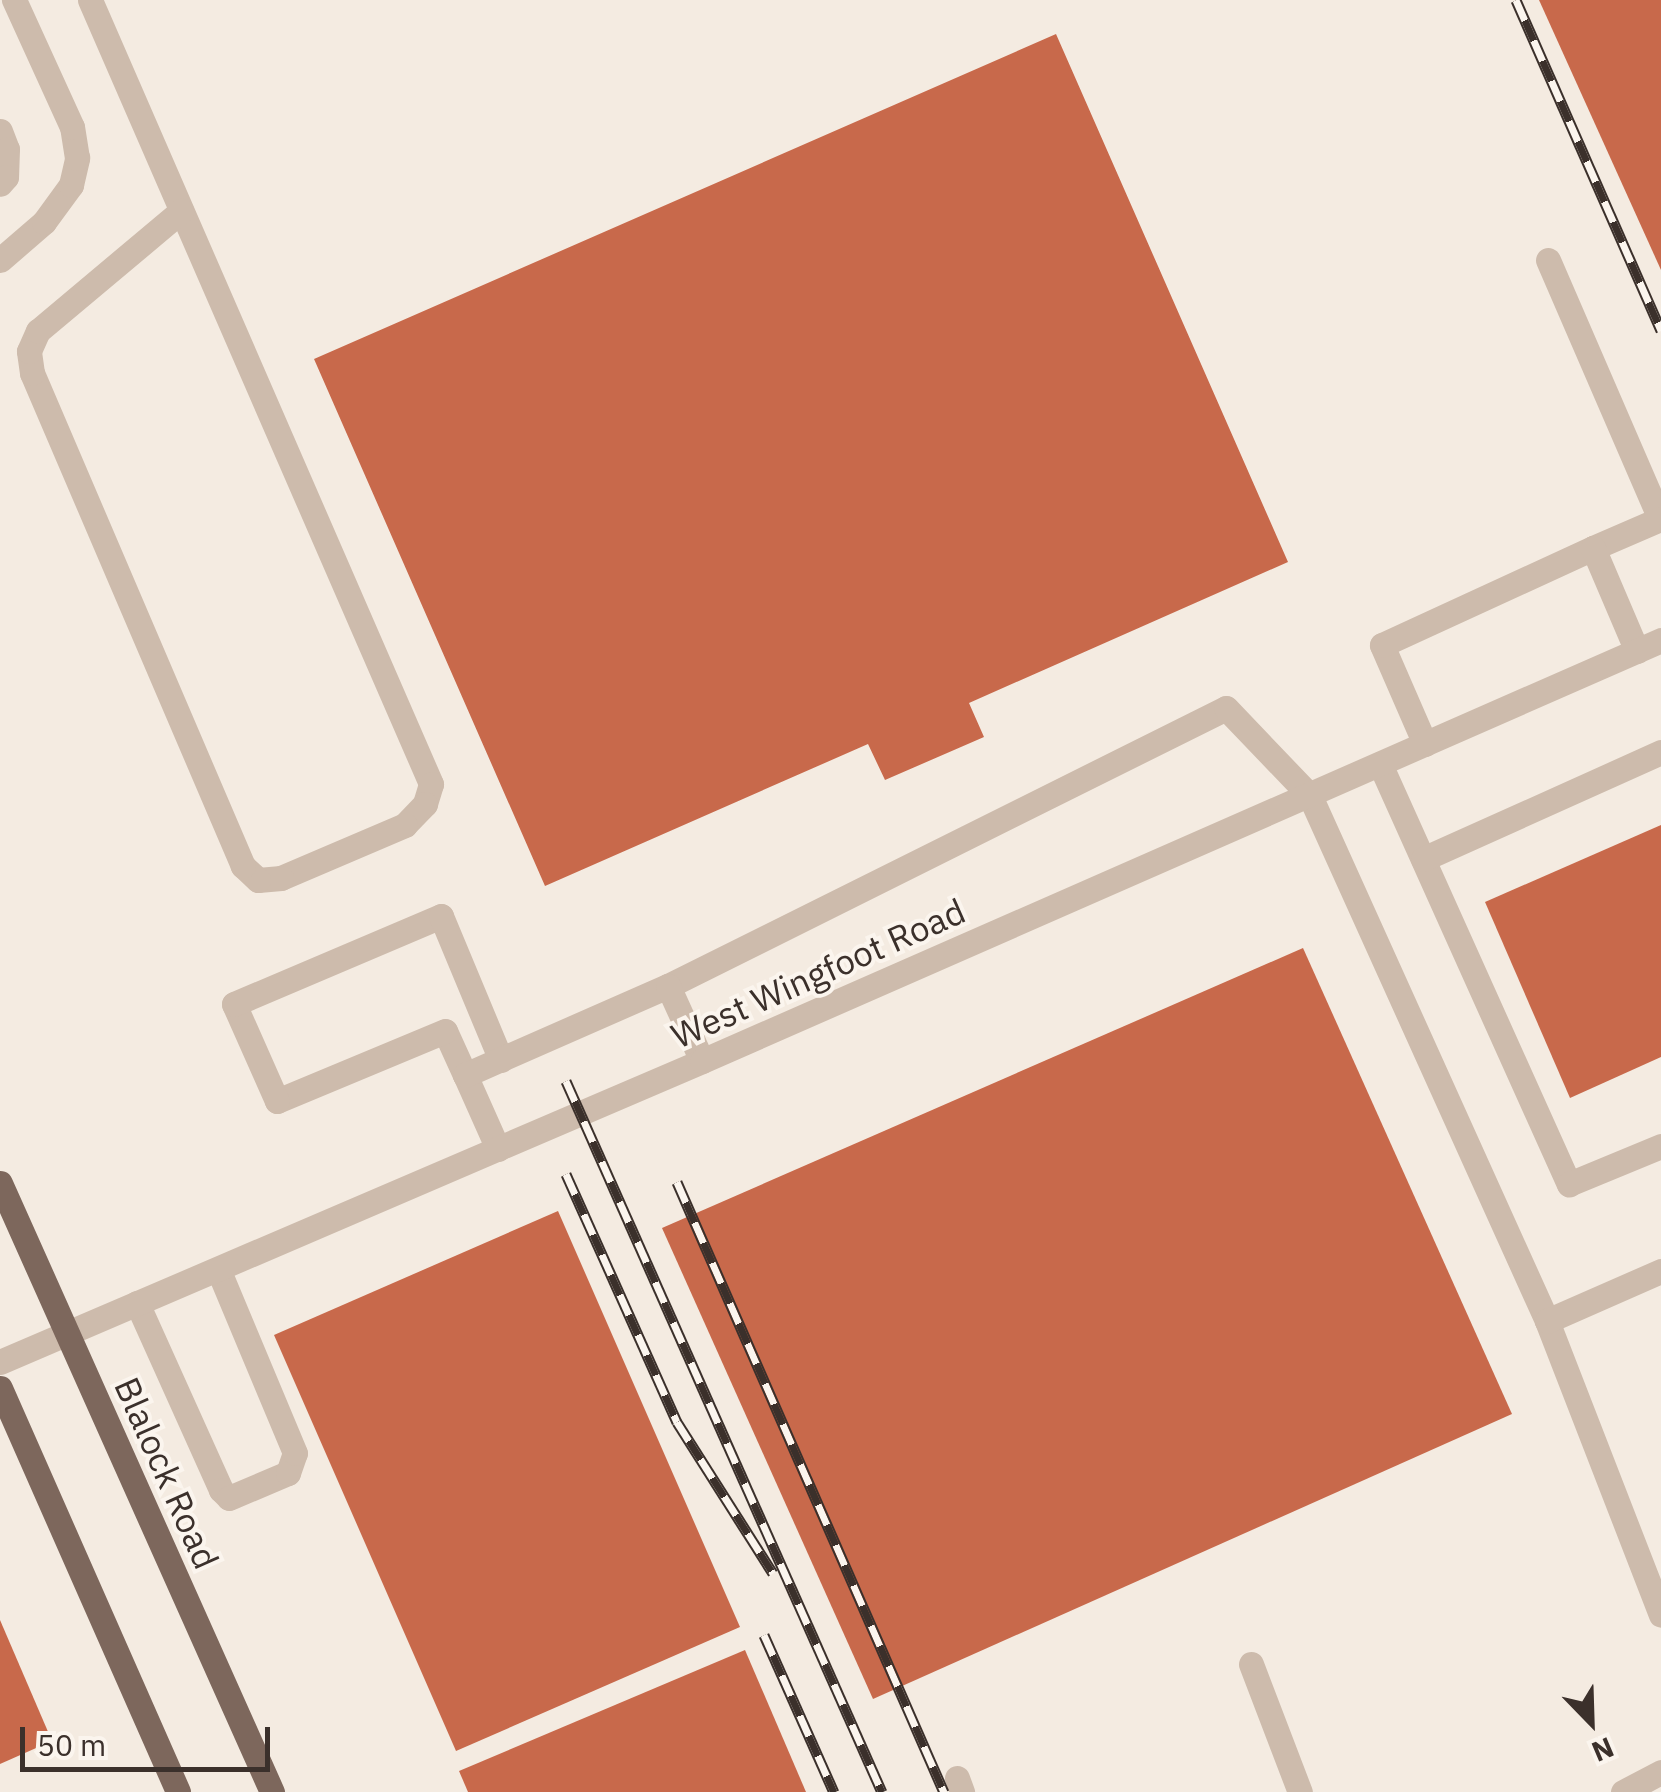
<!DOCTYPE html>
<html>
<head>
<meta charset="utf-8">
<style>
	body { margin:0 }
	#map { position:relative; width:1661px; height:1792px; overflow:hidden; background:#f4ebe1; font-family:"IBM Plex Sans",sans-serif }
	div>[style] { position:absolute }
	.building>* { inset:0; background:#c8694b }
	.minor>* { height:25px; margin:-12.5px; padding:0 12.5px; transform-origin:12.5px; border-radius:12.5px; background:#cdbbac }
	.major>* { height:25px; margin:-12.5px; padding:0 12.5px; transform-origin:12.5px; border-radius:12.5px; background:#7d675c }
	.rail>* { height:11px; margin-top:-5.5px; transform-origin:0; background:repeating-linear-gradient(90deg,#fbf5ee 0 22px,#3b302b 0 44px); box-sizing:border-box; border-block:2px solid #3b302b }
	span { translate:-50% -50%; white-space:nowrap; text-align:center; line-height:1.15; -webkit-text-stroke:8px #fbf5ee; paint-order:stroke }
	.street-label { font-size:35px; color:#3b302b }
	.north { position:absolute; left:1541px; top:1672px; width:100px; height:100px; -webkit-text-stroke:8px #fbf5ee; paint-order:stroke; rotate:157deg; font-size:28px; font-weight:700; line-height:40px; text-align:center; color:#3b302b }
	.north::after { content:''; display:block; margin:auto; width:35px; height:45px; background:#3b302b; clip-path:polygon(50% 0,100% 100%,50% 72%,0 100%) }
	.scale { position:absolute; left:20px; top:1727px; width:250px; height:45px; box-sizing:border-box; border:5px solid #3b302b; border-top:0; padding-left:12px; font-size:30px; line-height:35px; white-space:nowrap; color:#3b302b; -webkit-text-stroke:8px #fbf5ee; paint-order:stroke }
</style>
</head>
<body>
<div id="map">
	<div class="building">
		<div style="clip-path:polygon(1539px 0,1661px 0,1661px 270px)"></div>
		<div style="clip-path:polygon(1056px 34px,1288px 562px,969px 703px,984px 737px,885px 780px,868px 744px,545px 886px,314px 359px)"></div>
		<div style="clip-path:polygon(1661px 825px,1661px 1057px,1570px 1098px,1485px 902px)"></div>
		<div style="clip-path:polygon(1303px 948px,1512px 1414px,873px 1699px,662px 1228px)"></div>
		<div style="clip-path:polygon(558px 1211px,740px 1627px,456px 1751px,274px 1335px)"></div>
		<div style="clip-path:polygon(0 1620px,52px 1741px,0 1764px)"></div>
		<div style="clip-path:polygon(745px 1650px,806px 1792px,468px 1792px,459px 1771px)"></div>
	</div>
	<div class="minor">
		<div style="left:90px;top:0;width:855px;rotate:66.49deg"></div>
		<div style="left:431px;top:784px;width:21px;rotate:107deg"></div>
		<div style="left:425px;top:804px;width:29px;rotate:134deg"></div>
		<div style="left:405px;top:825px;width:135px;rotate:156.9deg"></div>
		<div style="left:281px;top:878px;width:23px;rotate:175deg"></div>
		<div style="left:258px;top:880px;width:21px;rotate:-137deg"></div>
		<div style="left:243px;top:866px;width:536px;rotate:-113.17deg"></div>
		<div style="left:32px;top:373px;width:22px;rotate:-98deg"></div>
		<div style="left:29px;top:351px;width:22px;rotate:-66deg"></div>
		<div style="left:38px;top:331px;width:187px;rotate:-40deg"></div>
		<div style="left:0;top:131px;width:19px;rotate:69deg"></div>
		<div style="left:7px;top:149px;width:28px;rotate:92deg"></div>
		<div style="left:6px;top:177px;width:9px;rotate:131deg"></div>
		<div style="left:0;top:260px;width:58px;rotate:-40.8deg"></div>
		<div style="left:44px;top:222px;width:46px;rotate:-53.9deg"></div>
		<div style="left:71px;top:185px;width:28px;rotate:-77deg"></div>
		<div style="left:77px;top:158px;width:31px;rotate:-99deg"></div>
		<div style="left:72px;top:127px;width:140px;rotate:-114.5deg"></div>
		<div style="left:1548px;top:260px;width:282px;rotate:66.6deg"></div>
		<div style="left:1660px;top:519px;width:73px;rotate:156.6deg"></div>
		<div style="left:1425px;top:744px;width:108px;rotate:-113.5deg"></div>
		<div style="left:1382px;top:645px;width:232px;rotate:-24.7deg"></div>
		<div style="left:1593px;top:548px;width:112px;rotate:66.9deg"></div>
		<div style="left:1380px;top:764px;width:461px;rotate:65.8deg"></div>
		<div style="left:1569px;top:1184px;width:100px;rotate:-22.4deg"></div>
		<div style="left:1423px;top:859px;width:261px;rotate:-24.2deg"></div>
		<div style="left:668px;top:986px;width:623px;rotate:-26.48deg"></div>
		<div style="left:1226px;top:708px;width:122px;rotate:46.3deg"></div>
		<div style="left:1310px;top:796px;width:576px;rotate:65.7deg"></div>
		<div style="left:1547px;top:1321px;width:315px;rotate:68.8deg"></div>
		<div style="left:465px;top:1075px;width:48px;rotate:-114.4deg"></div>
		<div style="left:445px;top:1031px;width:182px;rotate:157.4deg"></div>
		<div style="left:277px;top:1101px;width:106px;rotate:-113.9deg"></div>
		<div style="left:234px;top:1004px;width:225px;rotate:-23deg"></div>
		<div style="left:441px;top:916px;width:156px;rotate:67.4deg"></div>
		<div style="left:498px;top:1149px;width:81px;rotate:-114deg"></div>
		<div style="left:465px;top:1075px;width:222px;rotate:-23.7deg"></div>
		<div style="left:668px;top:986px;width:82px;rotate:65.6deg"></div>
		<div style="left:137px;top:1303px;width:205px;rotate:65.8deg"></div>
		<div style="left:221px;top:1490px;width:11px;rotate:45deg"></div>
		<div style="left:229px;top:1498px;width:64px;rotate:-23deg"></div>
		<div style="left:288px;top:1473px;width:21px;rotate:-71deg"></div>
		<div style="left:295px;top:1453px;width:199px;rotate:-112.7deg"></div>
		<div style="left:1547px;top:1321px;width:124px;rotate:-23.7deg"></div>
		<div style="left:0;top:1362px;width:764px;rotate:-23.21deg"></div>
		<div style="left:702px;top:1061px;width:1047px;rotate:-23.7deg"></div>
		<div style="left:1251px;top:1664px;width:137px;rotate:69.1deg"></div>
		<div style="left:957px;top:1778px;width:15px;rotate:70deg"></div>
		<div style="left:1623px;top:1792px;width:43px;rotate:-27.8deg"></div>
	</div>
	<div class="major">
		<div style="left:0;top:1183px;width:667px;rotate:65.93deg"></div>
		<div style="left:0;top:1388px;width:441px;rotate:66.2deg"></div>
	</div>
	<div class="rail">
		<div style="left:1516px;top:0;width:361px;rotate:66.3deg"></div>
		<div style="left:566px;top:1081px;width:778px;rotate:66.04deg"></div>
		<div style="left:566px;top:1174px;width:272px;rotate:65.9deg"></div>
		<div style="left:677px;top:1422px;width:179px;rotate:57.6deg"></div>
		<div style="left:677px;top:1182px;width:666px;rotate:66.36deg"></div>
		<div style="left:764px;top:1635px;width:172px;rotate:66deg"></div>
	</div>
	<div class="street-label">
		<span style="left:818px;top:973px;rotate:-24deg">West Wingfoot Road</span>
		<span style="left:167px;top:1473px;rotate:66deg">Blalock Road</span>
	</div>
	<div class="north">N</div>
	<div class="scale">50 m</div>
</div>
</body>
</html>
